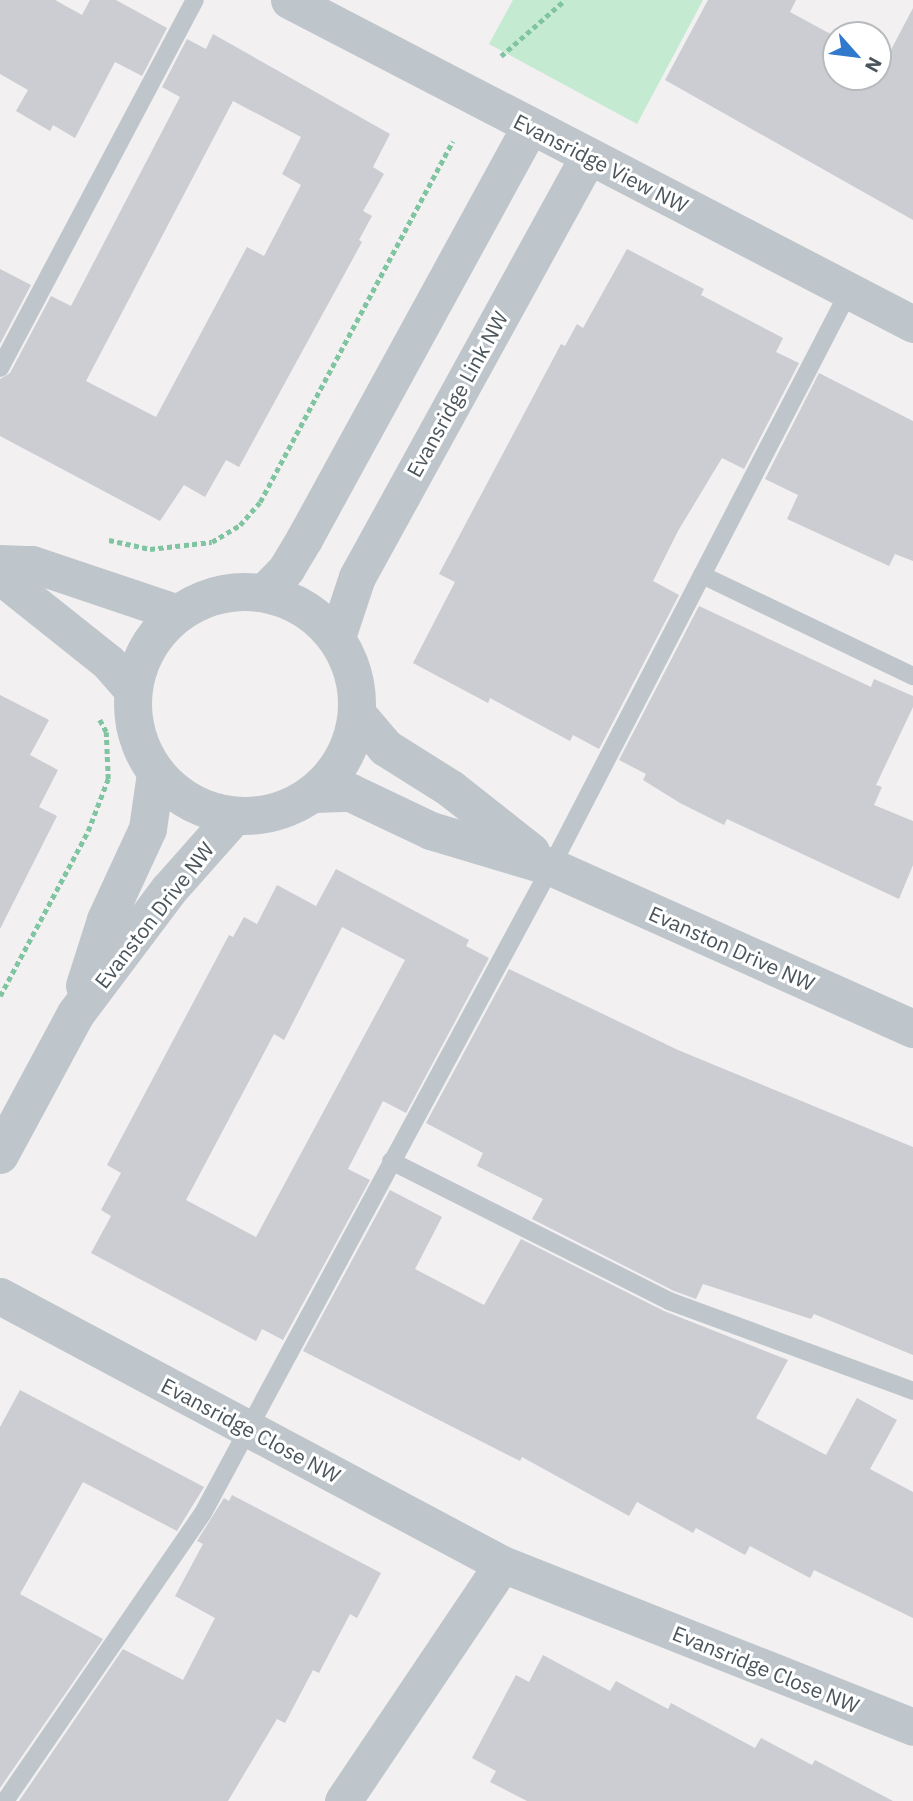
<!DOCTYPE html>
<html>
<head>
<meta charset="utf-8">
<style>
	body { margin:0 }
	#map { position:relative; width:913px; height:1801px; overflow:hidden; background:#f2f0f0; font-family:"IBM Plex Sans",sans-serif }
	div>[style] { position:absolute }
	.green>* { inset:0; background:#c4ead2 }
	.building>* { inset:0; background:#cbcdd2 }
	.path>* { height:4.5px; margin-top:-2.25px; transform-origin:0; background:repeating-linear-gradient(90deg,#81c4a1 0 5px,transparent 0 8.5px) }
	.service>* { height:18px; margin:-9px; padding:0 9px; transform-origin:9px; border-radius:9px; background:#bec5cb }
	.minor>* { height:37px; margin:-18.5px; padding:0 18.5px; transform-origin:18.5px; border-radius:18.5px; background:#bec5cb }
	.tertiary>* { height:38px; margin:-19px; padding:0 19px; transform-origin:19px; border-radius:19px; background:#bec5cb }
	.tertiary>.ring { margin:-19px; padding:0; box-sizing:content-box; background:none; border:38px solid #bec5cb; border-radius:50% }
	span { translate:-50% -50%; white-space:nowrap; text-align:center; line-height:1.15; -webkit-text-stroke:6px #fff; paint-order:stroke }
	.street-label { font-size:21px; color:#4a545b }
	.north { position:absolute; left:822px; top:21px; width:70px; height:70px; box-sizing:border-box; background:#fff; border:2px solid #b7bbbd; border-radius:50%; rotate:118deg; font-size:19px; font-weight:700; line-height:28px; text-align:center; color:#4a545b }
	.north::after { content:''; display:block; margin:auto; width:24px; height:32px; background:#3079cd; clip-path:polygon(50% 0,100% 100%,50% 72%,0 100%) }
</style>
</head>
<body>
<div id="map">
	<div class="green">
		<div style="clip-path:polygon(513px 0,703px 0,637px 124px,489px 44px)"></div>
	</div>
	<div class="building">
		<div style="clip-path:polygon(0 0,55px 0,82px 15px,90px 0,116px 0,167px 28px,142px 76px,115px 62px,75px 138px,53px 125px,50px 131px,16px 111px,28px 90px,0 74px)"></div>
		<div style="clip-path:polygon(708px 0,796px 0,790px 12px,836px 37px,836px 77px,878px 77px,878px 60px,884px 63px,913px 8px,913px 220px,665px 80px)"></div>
		<div style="clip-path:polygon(evenodd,213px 34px,390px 134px,373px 167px,384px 174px,363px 211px,372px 216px,359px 240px,362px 242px,239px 467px,226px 460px,205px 497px,184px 485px,160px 521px,0 436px,0 379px,10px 373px,51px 296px,71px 306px,180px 97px,162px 87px,187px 39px,206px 49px,213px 34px,233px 101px,301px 137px,282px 174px,301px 185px,264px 256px,247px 247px,156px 417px,86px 381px,233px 101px)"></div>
		<div style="clip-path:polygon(627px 249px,704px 289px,701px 295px,783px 338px,776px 352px,799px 363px,744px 469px,722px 458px,678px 531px,653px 581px,679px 595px,599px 749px,573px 735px,570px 741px,490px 698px,488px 703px,413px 663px,455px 582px,439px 574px,561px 344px,565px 346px,577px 324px,583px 328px)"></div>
		<div style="clip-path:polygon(0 269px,31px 285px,0 344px)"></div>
		<div style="clip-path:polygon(819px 373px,913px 421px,913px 561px,895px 554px,889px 566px,787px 519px,798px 495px,765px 479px)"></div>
		<div style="clip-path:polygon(699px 606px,871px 687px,874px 679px,913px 696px,913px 707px,876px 785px,882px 787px,874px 805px,913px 821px,913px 865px,899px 899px,727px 819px,724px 825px,680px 803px,643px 780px,646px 774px,619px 760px)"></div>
		<div style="clip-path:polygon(0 695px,49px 720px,30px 755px,58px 770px,39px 807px,57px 816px,0 929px)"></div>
		<div style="clip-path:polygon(evenodd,336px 869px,469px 940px,466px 946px,489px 958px,406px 1113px,383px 1101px,348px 1169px,370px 1180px,283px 1340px,262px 1329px,256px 1341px,91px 1253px,111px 1216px,101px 1210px,121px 1173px,107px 1165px,229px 935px,233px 937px,244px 917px,257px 924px,277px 885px,316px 906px,336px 869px,342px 927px,405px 960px,256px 1237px,186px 1200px,274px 1034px,284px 1040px,342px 927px)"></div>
		<div style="clip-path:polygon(509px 969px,678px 1050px,913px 1147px,913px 1355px,814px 1314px,811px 1319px,703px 1284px,696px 1299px,674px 1291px,532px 1219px,543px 1199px,477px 1166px,483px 1153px,426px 1123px)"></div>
		<div style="clip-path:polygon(390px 1190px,442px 1217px,415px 1269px,484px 1305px,521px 1239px,664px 1311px,788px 1360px,756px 1418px,826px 1455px,857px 1398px,897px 1420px,870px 1469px,913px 1492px,913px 1618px,814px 1570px,810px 1578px,750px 1546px,745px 1555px,696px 1528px,693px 1533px,637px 1502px,629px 1516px,522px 1457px,520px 1461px,303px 1351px)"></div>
		<div style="clip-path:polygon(20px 1390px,204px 1487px,177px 1531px,83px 1482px,20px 1594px,103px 1639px,0 1788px,0 1427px)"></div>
		<div style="clip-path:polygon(232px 1495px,381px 1573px,357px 1618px,350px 1614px,319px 1673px,313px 1670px,285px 1723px,277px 1719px,228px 1801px,19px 1801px,123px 1649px,183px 1680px,215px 1618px,175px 1596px,203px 1544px,197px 1541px,224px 1498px,229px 1501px)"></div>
		<div style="clip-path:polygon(543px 1655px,610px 1691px,616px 1681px,668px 1709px,671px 1703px,755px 1748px,761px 1738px,812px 1765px,815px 1760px,893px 1801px,527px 1801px,490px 1782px,496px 1771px,472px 1758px,516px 1675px,529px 1682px)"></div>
	</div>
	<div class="path">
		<div style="left:501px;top:56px;width:85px;rotate:-41.2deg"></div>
		<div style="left:109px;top:540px;width:42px;rotate:12.4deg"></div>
		<div style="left:150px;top:549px;width:62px;rotate:-6.4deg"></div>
		<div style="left:212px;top:542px;width:33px;rotate:-31deg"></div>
		<div style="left:240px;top:525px;width:30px;rotate:-49deg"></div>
		<div style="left:260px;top:502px;width:409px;rotate:-61.9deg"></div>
		<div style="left:0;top:996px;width:187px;rotate:-61.9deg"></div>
		<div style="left:88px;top:831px;width:56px;rotate:-69deg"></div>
		<div style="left:108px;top:779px;width:47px;rotate:-92.4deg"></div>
		<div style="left:106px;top:732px;width:15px;rotate:-118deg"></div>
	</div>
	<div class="service">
		<div style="left:0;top:368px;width:416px;rotate:-62.1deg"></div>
		<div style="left:702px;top:575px;width:234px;rotate:25.6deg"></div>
		<div style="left:391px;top:1161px;width:311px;rotate:26.7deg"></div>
		<div style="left:669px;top:1301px;width:260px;rotate:20.2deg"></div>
		<div style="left:5px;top:1801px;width:349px;rotate:-55.5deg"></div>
		<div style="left:203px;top:1513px;width:734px;rotate:-61.69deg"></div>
		<div style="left:551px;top:867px;width:649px;rotate:-62.64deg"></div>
	</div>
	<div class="minor">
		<div style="left:289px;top:0;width:703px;rotate:27.44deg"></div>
		<div style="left:0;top:563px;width:32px;rotate:2deg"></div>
		<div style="left:32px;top:564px;width:154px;rotate:18.6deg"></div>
		<div style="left:0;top:576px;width:138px;rotate:38.5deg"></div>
		<div style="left:108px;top:662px;width:38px;rotate:49deg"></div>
		<div style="left:264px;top:592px;width:32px;rotate:-46deg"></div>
		<div style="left:286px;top:569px;width:35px;rotate:-59deg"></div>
		<div style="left:304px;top:539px;width:471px;rotate:-61.3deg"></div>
		<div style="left:337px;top:637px;width:63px;rotate:-71.6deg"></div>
		<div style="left:357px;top:577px;width:480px;rotate:-61.2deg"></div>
		<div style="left:0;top:1296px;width:569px;rotate:28.1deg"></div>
		<div style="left:502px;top:1564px;width:442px;rotate:21.6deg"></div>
		<div style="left:343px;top:1801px;width:285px;rotate:-56.1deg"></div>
	</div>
	<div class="tertiary">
		<div class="ring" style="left:133px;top:592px;width:186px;height:186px"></div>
		<div style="left:358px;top:715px;width:43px;rotate:49.7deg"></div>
		<div style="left:386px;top:748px;width:77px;rotate:32.2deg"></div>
		<div style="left:451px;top:789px;width:102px;rotate:38.2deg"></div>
		<div style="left:314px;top:794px;width:37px;rotate:-2deg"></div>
		<div style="left:351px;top:793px;width:89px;rotate:25.4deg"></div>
		<div style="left:431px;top:831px;width:125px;rotate:16.7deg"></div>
		<div style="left:551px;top:867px;width:397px;rotate:24.1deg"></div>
		<div style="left:85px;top:986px;width:69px;rotate:-72.3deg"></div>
		<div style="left:106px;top:920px;width:100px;rotate:-65.2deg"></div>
		<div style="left:148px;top:829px;width:56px;rotate:-81.7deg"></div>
		<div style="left:0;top:1155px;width:160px;rotate:-61.7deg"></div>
		<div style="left:76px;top:1014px;width:156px;rotate:-53.1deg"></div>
		<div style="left:170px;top:889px;width:96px;rotate:-48.4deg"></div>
	</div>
	<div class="street-label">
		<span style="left:601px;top:163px;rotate:27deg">Evansridge View NW</span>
		<span style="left:457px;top:394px;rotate:-61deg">Evansridge Link NW</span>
		<span style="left:154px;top:915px;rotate:-52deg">Evanston Drive NW</span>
		<span style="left:732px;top:948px;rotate:24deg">Evanston Drive NW</span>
		<span style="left:251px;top:1430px;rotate:28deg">Evansridge Close NW</span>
		<span style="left:766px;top:1669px;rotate:22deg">Evansridge Close NW</span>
	</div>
	<div class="north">N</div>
</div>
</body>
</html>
